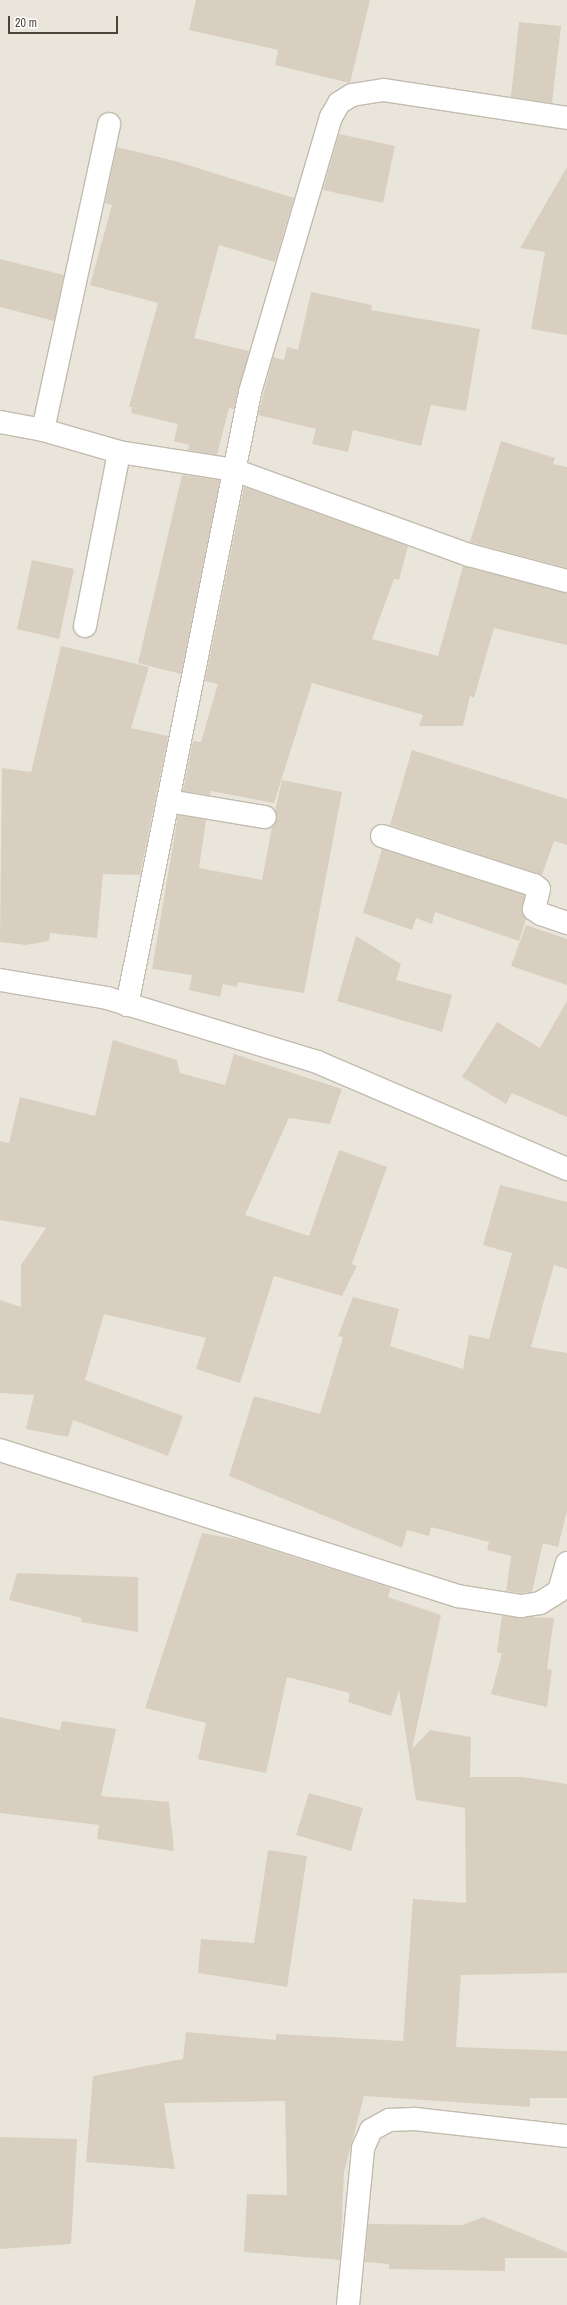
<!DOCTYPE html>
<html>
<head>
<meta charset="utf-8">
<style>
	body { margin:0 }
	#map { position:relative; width:567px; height:2305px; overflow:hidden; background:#f6f3ec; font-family:"Archivo Narrow",sans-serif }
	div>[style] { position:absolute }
	.residential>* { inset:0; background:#eae5da }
	.building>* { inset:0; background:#d8cfc1 }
	.roads { filter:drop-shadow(1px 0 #c2bbae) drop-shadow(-1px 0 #c2bbae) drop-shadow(0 1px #c2bbae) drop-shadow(0 -1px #c2bbae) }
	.street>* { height:22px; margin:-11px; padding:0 11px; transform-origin:11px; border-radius:11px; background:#fff }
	span { translate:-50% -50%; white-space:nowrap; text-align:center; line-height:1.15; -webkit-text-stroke:3px #fff; paint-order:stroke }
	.scale { position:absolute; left:8px; top:16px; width:110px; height:18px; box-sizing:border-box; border:2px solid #4b4439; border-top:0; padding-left:5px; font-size:12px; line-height:14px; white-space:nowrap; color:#4b4439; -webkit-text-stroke:3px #fff; paint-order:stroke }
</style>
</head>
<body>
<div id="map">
	<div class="residential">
		<div style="clip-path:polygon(0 0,567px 0,567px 2305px,0 2305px)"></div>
	</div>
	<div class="building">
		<div style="clip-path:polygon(196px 0,370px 0,350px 83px,275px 65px,278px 50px,189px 30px)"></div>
		<div style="clip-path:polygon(519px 22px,561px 26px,552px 103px,511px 97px)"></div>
		<div style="clip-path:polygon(339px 134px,395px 146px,383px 203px,323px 190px)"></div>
		<div style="clip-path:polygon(117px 147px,175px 161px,294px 198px,275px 262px,219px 245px,194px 338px,249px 351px,234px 409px,229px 408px,217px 455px,188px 450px,189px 445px,174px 441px,178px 424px,131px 413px,132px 407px,129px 407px,158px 303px,90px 285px,112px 205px,105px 203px)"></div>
		<div style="clip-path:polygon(567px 167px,567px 335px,531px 329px,545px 252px,520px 248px)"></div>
		<div style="clip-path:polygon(0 259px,64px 275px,54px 321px,0 307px)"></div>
		<div style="clip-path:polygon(311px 292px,372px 305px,371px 310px,480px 329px,466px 411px,431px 405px,421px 446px,353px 430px,348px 452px,312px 444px,316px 429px,258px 415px,273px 357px,284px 360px,287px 347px,298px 350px)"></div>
		<div style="clip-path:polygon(501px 441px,555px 458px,553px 464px,567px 467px,567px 568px,470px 542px)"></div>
		<div style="clip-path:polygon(182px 475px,220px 480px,181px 674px,138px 663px)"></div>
		<div style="clip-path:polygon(244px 487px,408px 546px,399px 580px,394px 579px,372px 639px,438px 656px,463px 566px,567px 593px,567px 645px,494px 628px,474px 698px,470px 696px,463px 726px,419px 726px,423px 715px,312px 683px,274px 803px,211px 791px,210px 795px,183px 791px,193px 741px,201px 742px,218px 684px,205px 681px)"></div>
		<div style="clip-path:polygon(32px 560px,74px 569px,59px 639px,17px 629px)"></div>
		<div style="clip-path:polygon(61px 646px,149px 667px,131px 728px,168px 736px,140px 875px,103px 874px,97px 938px,50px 933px,49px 941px,26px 945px,0 942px,2px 768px,31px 772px)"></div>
		<div style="clip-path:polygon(412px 750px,567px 799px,567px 845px,554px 841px,542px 875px,390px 825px)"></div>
		<div style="clip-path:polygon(282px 780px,342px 792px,304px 993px,238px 982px,237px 987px,223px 984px,220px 997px,189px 990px,192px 975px,152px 969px,178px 815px,206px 820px,199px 868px,262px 880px,272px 827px,277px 819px,275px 811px)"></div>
		<div style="clip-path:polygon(382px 849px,525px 895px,522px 913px,526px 919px,519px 941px,435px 912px,432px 924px,416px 918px,412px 930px,363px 913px)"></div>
		<div style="clip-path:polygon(526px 925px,567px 939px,567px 985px,511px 966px)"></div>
		<div style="clip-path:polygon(356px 936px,401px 964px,396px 980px,452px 995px,442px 1032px,337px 1001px)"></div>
		<div style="clip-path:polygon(567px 1001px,567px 1117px,512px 1093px,506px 1104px,462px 1077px,497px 1022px,540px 1048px)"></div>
		<div style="clip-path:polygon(113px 1040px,177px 1060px,180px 1073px,225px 1085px,234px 1054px,342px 1089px,330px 1124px,289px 1118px,245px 1215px,309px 1236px,339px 1150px,387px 1167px,352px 1264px,357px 1266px,342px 1296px,274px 1276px,240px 1383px,196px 1369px,206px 1338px,104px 1314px,85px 1380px,183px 1416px,168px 1456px,73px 1420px,68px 1437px,26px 1429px,34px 1395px,0 1393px,0 1300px,21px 1307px,21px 1265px,46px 1228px,0 1220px,0 1141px,9px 1143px,20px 1097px,95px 1116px)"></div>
		<div style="clip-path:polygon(500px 1185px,567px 1202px,567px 1269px,554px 1265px,531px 1347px,567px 1353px,567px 1511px,558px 1547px,543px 1543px,532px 1592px,521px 1593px,506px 1591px,511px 1556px,487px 1550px,489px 1542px,431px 1527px,429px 1536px,407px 1530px,402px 1548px,229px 1476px,254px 1396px,320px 1414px,343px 1337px,338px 1336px,353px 1297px,399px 1309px,390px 1346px,463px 1369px,469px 1335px,489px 1339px,512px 1253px,483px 1245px)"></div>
		<div style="clip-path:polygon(202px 1533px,240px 1540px,391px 1588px,388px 1597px,441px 1615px,412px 1749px,430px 1730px,471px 1737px,470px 1777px,523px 1777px,567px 1784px,567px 1973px,461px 1975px,456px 2047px,567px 2051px,567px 2098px,530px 2098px,530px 2107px,364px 2096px,344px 2172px,340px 2260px,244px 2252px,247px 2194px,287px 2195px,285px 2101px,164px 2103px,175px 2169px,86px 2162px,93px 2076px,183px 2059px,186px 2032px,276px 2040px,276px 2034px,403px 2041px,413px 1899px,466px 1903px,465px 1808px,416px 1800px,399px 1690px,391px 1716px,348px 1702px,350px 1693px,287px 1677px,266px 1773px,198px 1759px,206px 1723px,145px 1708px)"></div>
		<div style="clip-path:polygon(17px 1573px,138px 1577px,138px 1632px,81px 1622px,82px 1618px,9px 1600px)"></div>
		<div style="clip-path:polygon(502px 1616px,554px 1618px,547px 1669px,552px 1670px,547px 1707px,491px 1694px,502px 1654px,497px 1652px)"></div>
		<div style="clip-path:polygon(0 1717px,60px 1730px,62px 1721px,116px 1729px,101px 1796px,169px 1802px,174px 1851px,97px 1839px,99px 1825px,0 1813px)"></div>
		<div style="clip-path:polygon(309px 1793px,363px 1808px,351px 1851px,296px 1835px)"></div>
		<div style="clip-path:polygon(268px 1850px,307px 1856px,287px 1987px,198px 1973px,201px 1939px,254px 1943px)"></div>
		<div style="clip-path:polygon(0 2137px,77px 2139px,71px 2244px,0 2249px)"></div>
		<div style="clip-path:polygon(483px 2217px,567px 2252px,567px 2258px,505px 2258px,505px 2271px,389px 2269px,389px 2264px,365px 2262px,368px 2224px,463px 2225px)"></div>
	</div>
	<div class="roads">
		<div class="street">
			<div style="left:0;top:422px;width:44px;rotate:10.5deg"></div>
			<div style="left:43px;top:430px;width:79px;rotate:16.1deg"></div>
			<div style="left:119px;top:452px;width:116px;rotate:8.9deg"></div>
			<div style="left:234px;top:470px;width:250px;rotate:19.9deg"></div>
			<div style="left:469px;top:555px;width:101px;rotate:14.9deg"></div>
			<div style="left:43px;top:430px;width:313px;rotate:-77.8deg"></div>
			<div style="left:85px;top:626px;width:177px;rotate:-78.9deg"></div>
			<div style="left:168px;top:801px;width:98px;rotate:9.4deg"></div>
			<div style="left:382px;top:836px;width:160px;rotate:17.9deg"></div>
			<div style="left:534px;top:885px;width:6px;rotate:39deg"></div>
			<div style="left:539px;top:889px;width:21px;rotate:104deg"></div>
			<div style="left:534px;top:909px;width:9px;rotate:36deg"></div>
			<div style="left:541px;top:914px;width:28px;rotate:19deg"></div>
			<div style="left:0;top:980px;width:109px;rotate:9.5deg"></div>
			<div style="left:107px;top:998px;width:220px;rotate:16.9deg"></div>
			<div style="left:317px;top:1062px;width:272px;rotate:23.2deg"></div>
			<div style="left:127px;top:1005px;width:625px;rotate:-78.65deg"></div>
			<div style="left:250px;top:392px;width:287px;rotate:-73.6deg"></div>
			<div style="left:331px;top:117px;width:16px;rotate:-60deg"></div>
			<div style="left:339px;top:103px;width:15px;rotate:-32deg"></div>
			<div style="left:352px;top:95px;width:32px;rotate:-9deg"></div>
			<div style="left:384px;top:90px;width:185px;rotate:8.7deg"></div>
			<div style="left:0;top:1450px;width:481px;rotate:17.7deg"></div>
			<div style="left:458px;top:1596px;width:64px;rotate:9deg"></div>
			<div style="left:521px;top:1606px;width:19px;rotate:-9deg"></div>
			<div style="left:540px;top:1603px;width:22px;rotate:-32deg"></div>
			<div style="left:559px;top:1591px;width:29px;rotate:-74deg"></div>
			<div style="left:348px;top:2305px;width:158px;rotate:-84.5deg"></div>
			<div style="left:363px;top:2148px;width:20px;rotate:-66deg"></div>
			<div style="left:371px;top:2130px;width:21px;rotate:-29deg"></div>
			<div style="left:389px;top:2120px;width:26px;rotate:-2deg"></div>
			<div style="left:415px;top:2119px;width:153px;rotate:6.4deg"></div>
		</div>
	</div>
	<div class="scale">20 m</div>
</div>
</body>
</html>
